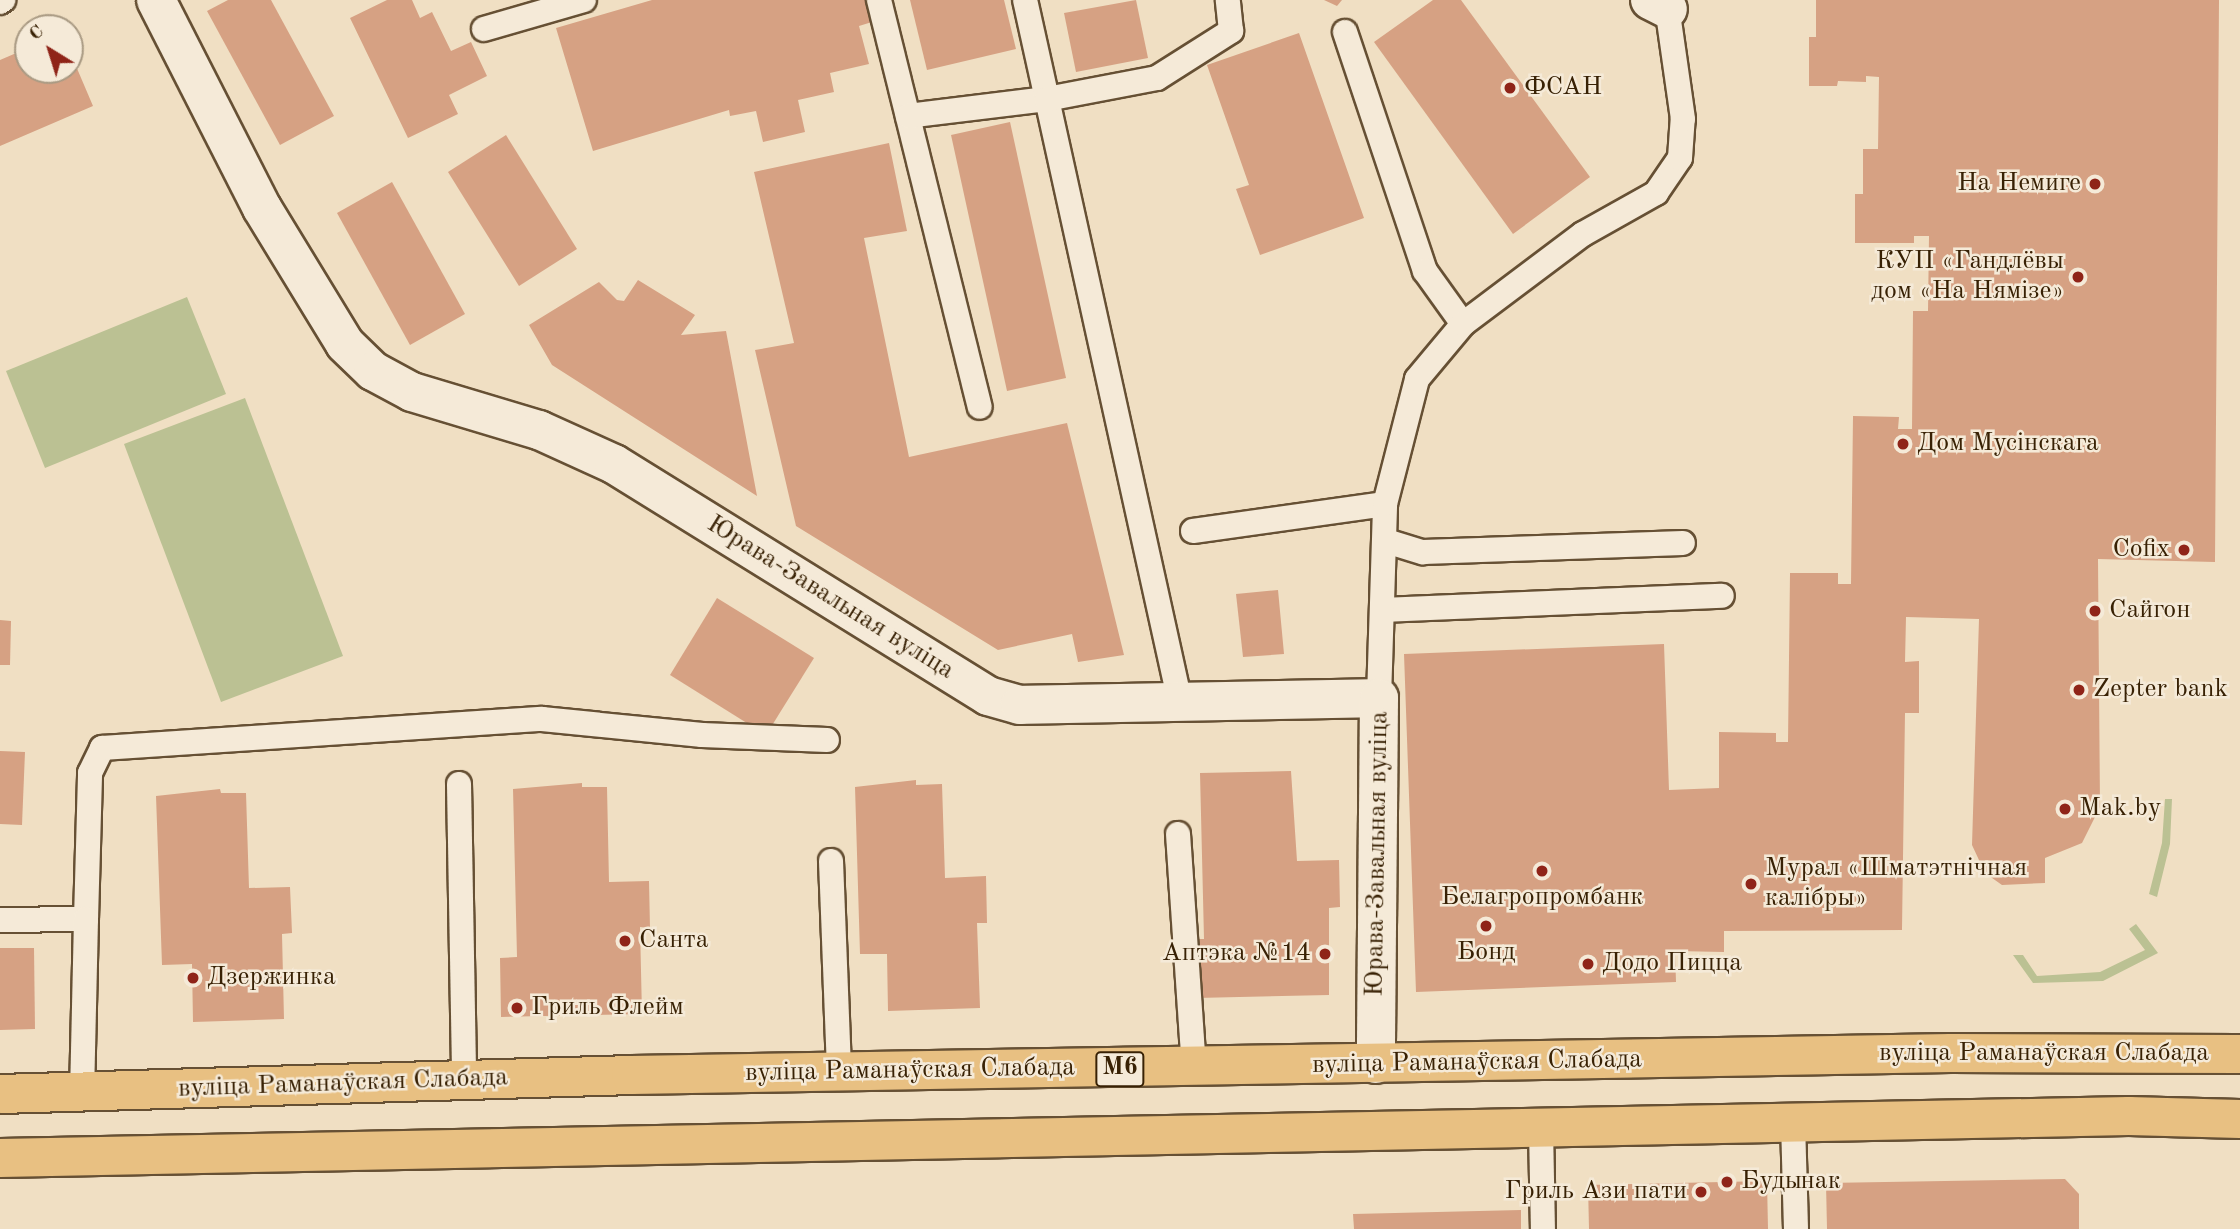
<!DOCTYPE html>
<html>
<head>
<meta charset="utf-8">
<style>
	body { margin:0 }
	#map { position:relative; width:2240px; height:1229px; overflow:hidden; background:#f0dfc3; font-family:"Old Standard TT",serif }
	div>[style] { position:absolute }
	.green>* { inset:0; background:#bbc193 }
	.building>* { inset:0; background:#d6a183 }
	.roads { filter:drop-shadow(2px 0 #665034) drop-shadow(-2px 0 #665034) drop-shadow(0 2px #665034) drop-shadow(0 -2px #665034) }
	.lane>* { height:24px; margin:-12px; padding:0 12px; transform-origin:12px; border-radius:12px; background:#f5ead8 }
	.street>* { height:38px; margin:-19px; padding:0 19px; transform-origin:19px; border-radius:19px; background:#f5ead8 }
	.primary>* { height:38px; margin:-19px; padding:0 19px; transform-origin:19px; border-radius:19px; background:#e8c082 }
	.dots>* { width:19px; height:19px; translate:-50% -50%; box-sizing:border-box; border:4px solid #f5ead8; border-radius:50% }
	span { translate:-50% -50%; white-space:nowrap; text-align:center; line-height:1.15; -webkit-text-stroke:5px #f5ead8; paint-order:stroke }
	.shield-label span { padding:2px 5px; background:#f5ead8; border:2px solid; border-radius:5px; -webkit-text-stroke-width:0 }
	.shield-label { font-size:24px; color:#382104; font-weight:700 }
	.poi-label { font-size:26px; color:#382104 }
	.left { translate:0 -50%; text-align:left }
	.right { translate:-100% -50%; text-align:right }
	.street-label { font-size:26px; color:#382104 }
	.north { position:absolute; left:14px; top:14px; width:70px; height:70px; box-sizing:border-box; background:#f5ead8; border:2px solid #a99a83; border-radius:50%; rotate:322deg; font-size:19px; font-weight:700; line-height:28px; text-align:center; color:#382104 }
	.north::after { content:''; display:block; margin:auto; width:24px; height:32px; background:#8f2418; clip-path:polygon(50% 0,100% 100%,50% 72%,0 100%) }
</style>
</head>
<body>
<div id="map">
	<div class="green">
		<div style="clip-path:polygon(187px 297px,226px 394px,45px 468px,6px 371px)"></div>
		<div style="clip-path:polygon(245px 398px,343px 656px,221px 702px,124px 444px)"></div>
		<div style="clip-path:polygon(2165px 799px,2172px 799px,2170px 844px,2157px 897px,2149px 894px,2162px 843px)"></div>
		<div style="clip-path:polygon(2136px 924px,2158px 953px,2103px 981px,2033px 983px,2013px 955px,2023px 955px,2037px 976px,2100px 972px,2145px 950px,2129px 929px)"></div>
	</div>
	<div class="building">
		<div style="clip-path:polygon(228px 0,271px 0,334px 116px,280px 145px,207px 11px)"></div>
		<div style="clip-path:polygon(387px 0,412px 0,420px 18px,432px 12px,451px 51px,471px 42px,487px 76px,449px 95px,458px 114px,408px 138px,350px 18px)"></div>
		<div style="clip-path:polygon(652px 0,866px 0,872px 22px,859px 26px,869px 64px,830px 73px,834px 92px,798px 100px,805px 132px,763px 142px,756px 111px,730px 116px,729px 110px,593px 151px,556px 28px)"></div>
		<div style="clip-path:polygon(910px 0,1004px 0,1016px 49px,927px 70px)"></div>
		<div style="clip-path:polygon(1136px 0,1148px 58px,1076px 72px,1064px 13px)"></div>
		<div style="clip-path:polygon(1324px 0,1342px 0,1337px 6px)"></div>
		<div style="clip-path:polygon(1433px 0,1461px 0,1590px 177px,1513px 234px,1374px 42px)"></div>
		<div style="clip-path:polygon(1816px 0,2219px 0,2215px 562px,2098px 559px,2100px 807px,2082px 843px,2045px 858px,2045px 883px,2002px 885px,1985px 873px,1972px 845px,1979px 619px,1906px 617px,1905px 662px,1919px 661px,1919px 713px,1905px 713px,1902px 930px,1724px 931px,1724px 952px,1675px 951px,1676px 982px,1416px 992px,1404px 654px,1664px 644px,1669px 790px,1719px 788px,1719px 732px,1776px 733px,1776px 742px,1788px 742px,1790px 573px,1838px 573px,1838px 584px,1851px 584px,1853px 416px,1899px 417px,1898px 429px,1912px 429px,1913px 311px,1928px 311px,1929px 236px,1914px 236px,1914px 243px,1855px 243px,1855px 194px,1863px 194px,1863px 149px,1878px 149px,1879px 77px,1866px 76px,1866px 82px,1838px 81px,1837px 86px,1809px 86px,1809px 37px,1816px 37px)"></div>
		<div style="clip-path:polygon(1299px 33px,1364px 218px,1260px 255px,1236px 189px,1249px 185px,1207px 65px)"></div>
		<div style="clip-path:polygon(28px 48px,28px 70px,70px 70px,70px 52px,93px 106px,0 146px,0 60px)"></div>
		<div style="clip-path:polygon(1010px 122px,1066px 378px,1007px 391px,951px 135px)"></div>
		<div style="clip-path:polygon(506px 135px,577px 249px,519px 286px,448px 172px)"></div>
		<div style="clip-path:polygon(889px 143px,907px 231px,864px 238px,909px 457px,1067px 423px,1124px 655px,1078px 662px,1072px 634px,998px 650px,796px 526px,755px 350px,794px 343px,754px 172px)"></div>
		<div style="clip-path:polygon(392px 182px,465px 314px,410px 345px,337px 213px)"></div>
		<div style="clip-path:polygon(638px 280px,695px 315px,681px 335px,726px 331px,757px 496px,552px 365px,529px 325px,599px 282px,617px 300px,624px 301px)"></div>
		<div style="clip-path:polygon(1278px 590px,1284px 654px,1243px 657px,1236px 594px)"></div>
		<div style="clip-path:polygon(717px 598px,814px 658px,766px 735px,670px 675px)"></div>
		<div style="clip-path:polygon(0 620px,11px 621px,10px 665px,0 665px)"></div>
		<div style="clip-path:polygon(0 751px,25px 752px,22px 825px,0 824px)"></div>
		<div style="clip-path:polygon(1291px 771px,1297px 861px,1339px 860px,1340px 907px,1329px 908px,1329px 995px,1196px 998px,1194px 939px,1204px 939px,1200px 773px)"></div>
		<div style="clip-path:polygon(916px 780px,916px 785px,942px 784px,945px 878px,986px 876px,987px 923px,977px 923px,980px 1008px,888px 1011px,887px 954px,860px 954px,855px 787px)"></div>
		<div style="clip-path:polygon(582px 783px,582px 787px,607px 787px,609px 882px,649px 881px,650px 928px,640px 927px,642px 1014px,501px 1017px,500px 958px,517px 957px,513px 789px)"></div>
		<div style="clip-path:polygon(220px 789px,221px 793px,246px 793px,249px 888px,290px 887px,292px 933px,282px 934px,284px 1019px,193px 1022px,192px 964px,162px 965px,156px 796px)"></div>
		<div style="clip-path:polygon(0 948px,34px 948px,35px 1029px,0 1030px)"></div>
		<div style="clip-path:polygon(2065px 1179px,2079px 1194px,2079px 1229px,1827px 1229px,1826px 1183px)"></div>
		<div style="clip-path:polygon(1767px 1181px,1768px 1229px,1589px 1229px,1588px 1185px)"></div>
		<div style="clip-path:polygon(1521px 1210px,1521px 1229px,1354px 1229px,1353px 1214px)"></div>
	</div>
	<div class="roads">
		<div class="lane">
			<div style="left:879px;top:0;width:419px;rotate:76.1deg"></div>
			<div style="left:0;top:2px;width:4px;rotate:-34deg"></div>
			<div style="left:484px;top:29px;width:104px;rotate:-16.2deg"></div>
			<div style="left:1345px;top:32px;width:252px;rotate:71.5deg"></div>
			<div style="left:1425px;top:271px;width:65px;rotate:54.4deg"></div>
			<div style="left:908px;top:116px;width:140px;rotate:-7deg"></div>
			<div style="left:1047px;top:99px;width:101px;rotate:-102.5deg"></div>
			<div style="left:1193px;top:531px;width:194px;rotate:-8deg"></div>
			<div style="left:1386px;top:541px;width:39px;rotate:17deg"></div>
			<div style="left:1423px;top:552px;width:260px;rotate:-2deg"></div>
			<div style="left:1382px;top:610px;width:340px;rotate:-2.4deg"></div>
			<div style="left:1379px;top:698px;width:194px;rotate:-88.2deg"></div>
			<div style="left:1385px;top:504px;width:129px;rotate:-75.6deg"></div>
			<div style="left:1417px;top:379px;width:72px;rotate:-50.1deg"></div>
			<div style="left:1463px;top:324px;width:150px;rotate:-36.9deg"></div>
			<div style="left:1583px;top:234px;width:84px;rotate:-29.3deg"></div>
			<div style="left:1656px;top:193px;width:42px;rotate:-55.6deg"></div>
			<div style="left:1680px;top:158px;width:39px;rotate:-86deg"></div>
			<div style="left:1683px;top:119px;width:120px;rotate:-98.1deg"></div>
			<div style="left:1180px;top:702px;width:617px;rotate:-102.44deg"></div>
			<div style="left:1047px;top:99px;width:112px;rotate:-10.8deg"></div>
			<div style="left:1157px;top:78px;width:88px;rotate:-32.4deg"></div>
			<div style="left:1231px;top:31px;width:31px;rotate:-96deg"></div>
			<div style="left:459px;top:784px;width:296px;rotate:89deg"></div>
			<div style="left:1178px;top:834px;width:235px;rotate:86.1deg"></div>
			<div style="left:831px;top:861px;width:211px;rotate:87.8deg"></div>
			<div style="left:86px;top:919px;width:146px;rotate:-88.4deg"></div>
			<div style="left:90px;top:773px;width:28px;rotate:-64deg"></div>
			<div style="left:102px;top:748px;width:441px;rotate:-3.8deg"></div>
			<div style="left:542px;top:719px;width:161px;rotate:5.7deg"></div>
			<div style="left:702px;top:735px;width:125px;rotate:2.3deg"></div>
			<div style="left:0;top:920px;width:86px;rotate:-0.7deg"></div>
			<div style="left:86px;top:919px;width:174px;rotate:91.3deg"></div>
			<div style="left:1793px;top:1122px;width:107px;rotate:88.4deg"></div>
			<div style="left:1541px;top:1128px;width:101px;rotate:88.9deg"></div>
		</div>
		<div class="street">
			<div style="left:156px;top:0;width:233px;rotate:63deg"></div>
			<div style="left:262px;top:208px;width:159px;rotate:58.6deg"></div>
			<div style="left:345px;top:344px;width:39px;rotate:44deg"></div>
			<div style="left:373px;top:371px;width:44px;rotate:28.3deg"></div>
			<div style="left:412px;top:392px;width:133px;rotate:16.7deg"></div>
			<div style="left:539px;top:430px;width:82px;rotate:24.4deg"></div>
			<div style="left:614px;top:464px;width:440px;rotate:31.8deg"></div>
			<div style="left:988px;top:696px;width:33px;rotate:16deg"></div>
			<div style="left:1020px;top:705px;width:359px;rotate:-1.1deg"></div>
			<div style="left:1379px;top:698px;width:366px;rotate:90.5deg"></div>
			<div style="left:1650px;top:0;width:20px;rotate:27deg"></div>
		</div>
		<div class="primary">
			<div style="left:0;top:1094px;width:631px;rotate:-1.72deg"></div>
			<div style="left:631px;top:1075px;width:1320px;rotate:-0.95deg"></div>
			<div style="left:1951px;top:1053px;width:289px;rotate:0.2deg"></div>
			<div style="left:0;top:1158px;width:2129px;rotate:-1.13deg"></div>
			<div style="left:2129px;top:1116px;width:111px;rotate:1.5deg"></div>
		</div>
	</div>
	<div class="dots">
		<div style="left:1510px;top:88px;background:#8f2418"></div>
		<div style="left:2095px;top:184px;background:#8f2418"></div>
		<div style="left:2078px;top:277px;background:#8f2418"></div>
		<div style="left:1903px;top:444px;background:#8f2418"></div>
		<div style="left:2184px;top:550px;background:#8f2418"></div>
		<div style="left:2095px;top:611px;background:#8f2418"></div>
		<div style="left:2079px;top:690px;background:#8f2418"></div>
		<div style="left:2065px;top:809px;background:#8f2418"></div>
		<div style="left:1542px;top:871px;background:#8f2418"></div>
		<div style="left:1751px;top:884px;background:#8f2418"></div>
		<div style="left:1486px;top:926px;background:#8f2418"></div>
		<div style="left:625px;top:941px;background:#8f2418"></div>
		<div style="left:1325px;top:954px;background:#8f2418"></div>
		<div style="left:1588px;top:964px;background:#8f2418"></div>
		<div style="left:193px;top:978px;background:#8f2418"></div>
		<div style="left:517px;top:1008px;background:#8f2418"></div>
		<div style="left:1727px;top:1182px;background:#8f2418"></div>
		<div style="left:1701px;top:1192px;background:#8f2418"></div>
	</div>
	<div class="shield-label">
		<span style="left:1120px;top:1069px">М6</span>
	</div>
	<div class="poi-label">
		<span class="left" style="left:1524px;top:88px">ФСАН</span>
		<span class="right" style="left:2081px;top:184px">На Немиге</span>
		<span class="right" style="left:2064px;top:277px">КУП «Гандлёвы<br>дом «На Нямізе»</span>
		<span class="left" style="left:1917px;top:444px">Дом Мусінскага</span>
		<span class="right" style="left:2170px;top:550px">Cofix</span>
		<span class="left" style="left:2109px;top:611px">Сайгон</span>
		<span class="left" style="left:2093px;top:690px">Zepter bank</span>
		<span class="left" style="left:2079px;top:809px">Mak.by</span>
		<span class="left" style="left:1765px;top:884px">Мурал «Шматэтнічная<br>калібры»</span>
		<span style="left:1542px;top:898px">Белагропромбанк</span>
		<span class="left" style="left:639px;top:941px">Санта</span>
		<span style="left:1486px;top:953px">Бонд</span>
		<span class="right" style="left:1311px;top:954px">Аптэка №14</span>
		<span class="left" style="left:1602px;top:964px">Додо Пицца</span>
		<span class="left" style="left:207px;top:978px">Дзержинка</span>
		<span class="left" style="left:531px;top:1008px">Гриль Флейм</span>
		<span class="left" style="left:1741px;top:1182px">Будынак</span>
		<span class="right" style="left:1687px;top:1192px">Гриль Ази пати</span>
	</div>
	<div class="street-label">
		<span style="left:830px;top:598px;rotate:32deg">Юрава-Завальная вуліца</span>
		<span style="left:1378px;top:854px;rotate:-89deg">Юрава-Завальная вуліца</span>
		<span style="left:2044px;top:1054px">вуліца Раманаўская Слабада</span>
		<span style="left:1477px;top:1063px;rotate:-1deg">вуліца Раманаўская Слабада</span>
		<span style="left:910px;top:1071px;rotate:-1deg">вуліца Раманаўская Слабада</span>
		<span style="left:343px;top:1084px;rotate:-2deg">вуліца Раманаўская Слабада</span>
	</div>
	<div class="north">С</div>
</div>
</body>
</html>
